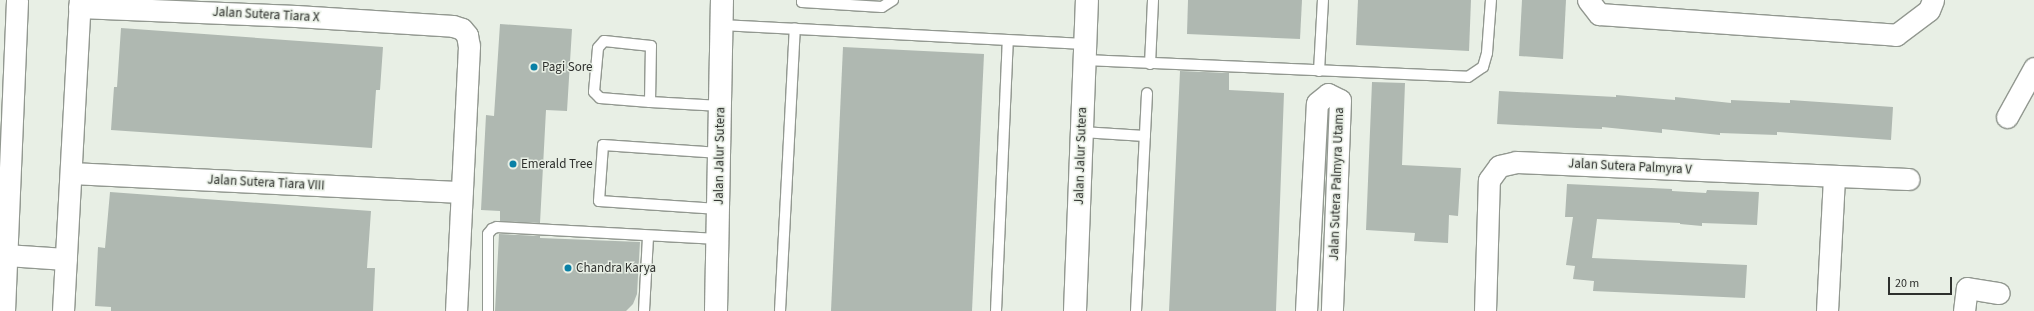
<!DOCTYPE html>
<html>
<head>
<meta charset="utf-8">
<style>
	body { margin:0 }
	#map { position:relative; width:2034px; height:311px; overflow:hidden; background:#e8efe5; font-family:"Source Sans 3",sans-serif }
	div>[style] { position:absolute }
	.building>* { inset:0; background:#afb8b1 }
	.roads { filter:drop-shadow(1px 0 #929890) drop-shadow(-1px 0 #929890) drop-shadow(0 1px #929890) drop-shadow(0 -1px #929890) }
	.service>* { height:10px; margin:-5px; padding:0 5px; transform-origin:5px; border-radius:5px; background:#fff }
	.minor>* { height:21px; margin:-10.5px; padding:0 10.5px; transform-origin:10.5px; border-radius:10.5px; background:#fff }
	.secondary>* { height:22px; margin:-11px; padding:0 11px; transform-origin:11px; border-radius:11px; background:#fff }
	.dots>* { width:11px; height:11px; translate:-50% -50%; box-sizing:border-box; border:2px solid #e8efe5; border-radius:50% }
	span { translate:-50% -50%; white-space:nowrap; text-align:center; line-height:1.15; -webkit-text-stroke:3px #e8efe5; paint-order:stroke }
	.street-label { font-size:13px; color:#2e302d }
	.poi-label { font-size:13px; color:#2e302d }
	.left { translate:0 -50%; text-align:left }
	.scale { position:absolute; left:1888px; top:277px; width:64px; height:18px; box-sizing:border-box; border:2px solid #2e302d; border-top:0; padding-left:5px; font-size:12px; line-height:14px; white-space:nowrap; color:#2e302d; -webkit-text-stroke:3px #e8efe5; paint-order:stroke }
</style>
</head>
<body>
<div id="map">
	<div class="building">
		<div style="clip-path:polygon(1188px 0,1302px 0,1300px 39px,1187px 34px)"></div>
		<div style="clip-path:polygon(1358px 0,1471px 0,1469px 51px,1356px 45px)"></div>
		<div style="clip-path:polygon(1522px 0,1566px 0,1563px 59px,1519px 56px)"></div>
		<div style="clip-path:polygon(500px 24px,572px 29px,567px 111px,546px 110px,540px 223px,500px 221px,500px 211px,481px 210px,486px 115px,494px 116px)"></div>
		<div style="clip-path:polygon(121px 28px,383px 47px,380px 90px,376px 90px,372px 148px,111px 130px,114px 87px,117px 87px)"></div>
		<div style="clip-path:polygon(843px 47px,984px 54px,972px 311px,831px 311px)"></div>
		<div style="clip-path:polygon(1180px 71px,1229px 73px,1229px 90px,1284px 93px,1276px 311px,1169px 311px)"></div>
		<div style="clip-path:polygon(1372px 82px,1405px 83px,1402px 165px,1461px 168px,1458px 216px,1449px 215px,1448px 243px,1414px 241px,1415px 233px,1366px 230px)"></div>
		<div style="clip-path:polygon(1499px 91px,1616px 97px,1616px 95px,1675px 100px,1675px 97px,1731px 103px,1731px 100px,1790px 103px,1790px 100px,1893px 107px,1891px 140px,1777px 132px,1777px 135px,1720px 133px,1720px 135px,1662px 129px,1662px 133px,1602px 127px,1602px 129px,1577px 128px,1497px 124px)"></div>
		<div style="clip-path:polygon(1567px 184px,1672px 189px,1672px 191px,1706px 193px,1707px 190px,1759px 192px,1757px 225px,1702px 223px,1702px 226px,1680px 224px,1680px 223px,1597px 219px,1592px 258px,1747px 265px,1745px 298px,1593px 291px,1594px 281px,1573px 279px,1575px 266px,1566px 265px,1573px 217px,1565px 217px)"></div>
		<div style="clip-path:polygon(110px 192px,371px 211px,367px 268px,375px 268px,373px 311px,111px 311px,111px 307px,95px 306px,98px 247px,105px 248px)"></div>
		<div style="clip-path:polygon(499px 234px,540px 236px,540px 238px,640px 242px,637px 294px,633px 304px,626px 311px,495px 311px)"></div>
	</div>
	<div class="roads">
		<div class="service">
			<div style="left:802px;top:0;width:2px;rotate:90deg"></div>
			<div style="left:802px;top:2px;width:80px;rotate:3.6deg"></div>
			<div style="left:882px;top:7px;width:13px;rotate:-32deg"></div>
			<div style="left:721px;top:25px;width:364px;rotate:3deg"></div>
			<div style="left:1085px;top:60px;width:383px;rotate:2.5deg"></div>
			<div style="left:1468px;top:77px;width:18px;rotate:-34deg"></div>
			<div style="left:1483px;top:67px;width:15px;rotate:-74deg"></div>
			<div style="left:1487px;top:53px;width:53px;rotate:-85.7deg"></div>
			<div style="left:1150px;top:64px;width:64px;rotate:-87.3deg"></div>
			<div style="left:1319px;top:71px;width:71px;rotate:-86.8deg"></div>
			<div style="left:650px;top:102px;width:56px;rotate:-89deg"></div>
			<div style="left:651px;top:46px;width:47px;rotate:-173.9deg"></div>
			<div style="left:604px;top:41px;width:9px;rotate:131deg"></div>
			<div style="left:598px;top:48px;width:44px;rotate:95.2deg"></div>
			<div style="left:594px;top:92px;width:8px;rotate:45deg"></div>
			<div style="left:600px;top:98px;width:50px;rotate:4.6deg"></div>
			<div style="left:650px;top:102px;width:71px;rotate:3.2deg"></div>
			<div style="left:1082px;top:132px;width:63px;rotate:3.6deg"></div>
			<div style="left:718px;top:209px;width:119px;rotate:-176.2deg"></div>
			<div style="left:599px;top:201px;width:56px;rotate:-85.9deg"></div>
			<div style="left:603px;top:145px;width:117px;rotate:3.9deg"></div>
			<div style="left:488px;top:311px;width:77px;rotate:-90deg"></div>
			<div style="left:488px;top:234px;width:6px;rotate:-51deg"></div>
			<div style="left:492px;top:229px;width:5px;rotate:-22deg"></div>
			<div style="left:497px;top:227px;width:221px;rotate:3.1deg"></div>
			<div style="left:644px;top:311px;width:75px;rotate:-86.9deg"></div>
			<div style="left:780px;top:311px;width:283px;rotate:-87deg"></div>
			<div style="left:996px;top:311px;width:270px;rotate:-87.5deg"></div>
			<div style="left:1136px;top:311px;width:218px;rotate:-87.1deg"></div>
		</div>
		<div class="minor">
			<div style="left:1588px;top:0;width:18px;rotate:52deg"></div>
			<div style="left:1599px;top:14px;width:298px;rotate:4deg"></div>
			<div style="left:1896px;top:35px;width:41px;rotate:-37.1deg"></div>
			<div style="left:1929px;top:10px;width:11px;rotate:-68deg"></div>
			<div style="left:79px;top:7px;width:217px;rotate:2.4deg"></div>
			<div style="left:296px;top:16px;width:157px;rotate:3.6deg"></div>
			<div style="left:453px;top:26px;width:9px;rotate:18deg"></div>
			<div style="left:462px;top:29px;width:8px;rotate:50deg"></div>
			<div style="left:467px;top:35px;width:11px;rotate:80deg"></div>
			<div style="left:469px;top:46px;width:265px;rotate:92.8deg"></div>
			<div style="left:2007px;top:117px;width:56px;rotate:-61.1deg"></div>
			<div style="left:71px;top:173px;width:391px;rotate:2.8deg"></div>
			<div style="left:7px;top:255px;width:59px;rotate:3.9deg"></div>
			<div style="left:4px;top:311px;width:311px;rotate:-87.6deg"></div>
			<div style="left:63px;top:311px;width:311px;rotate:-86.9deg"></div>
			<div style="left:1306px;top:311px;width:208px;rotate:-87deg"></div>
			<div style="left:1317px;top:103px;width:14px;rotate:-39deg"></div>
			<div style="left:1328px;top:94px;width:13px;rotate:27deg"></div>
			<div style="left:1340px;top:100px;width:211px;rotate:92.2deg"></div>
			<div style="left:1485px;top:311px;width:131px;rotate:-88.3deg"></div>
			<div style="left:1489px;top:180px;width:17px;rotate:-54deg"></div>
			<div style="left:1499px;top:166px;width:17px;rotate:-13deg"></div>
			<div style="left:1516px;top:162px;width:393px;rotate:2.5deg"></div>
			<div style="left:1827px;top:311px;width:135px;rotate:-87deg"></div>
			<div style="left:1964px;top:311px;width:23px;rotate:-83deg"></div>
			<div style="left:1967px;top:288px;width:32px;rotate:9deg"></div>
		</div>
		<div class="secondary">
			<div style="left:716px;top:311px;width:311px;rotate:-88.9deg"></div>
			<div style="left:1075px;top:311px;width:311px;rotate:-87.8deg"></div>
		</div>
	</div>
	<div class="dots">
		<div style="left:534px;top:67px;background:#0880a6"></div>
		<div style="left:513px;top:164px;background:#0880a6"></div>
		<div style="left:568px;top:268px;background:#0880a6"></div>
	</div>
	<div class="street-label">
		<span style="left:266px;top:15px;rotate:3deg">Jalan Sutera Tiara X</span>
		<span style="left:720px;top:156px;rotate:-89deg">Jalan Jalur Sutera</span>
		<span style="left:1081px;top:156px;rotate:-88deg">Jalan Jalur Sutera</span>
		<span style="left:1630px;top:167px;rotate:3deg">Jalan Sutera Palmyra V</span>
		<span style="left:266px;top:183px;rotate:3deg">Jalan Sutera Tiara VIII</span>
		<span style="left:1337px;top:184px;rotate:-88deg">Jalan Sutera Palmyra Utama</span>
	</div>
	<div class="poi-label">
		<span class="left" style="left:542px;top:67px">Pagi Sore</span>
		<span class="left" style="left:521px;top:164px">Emerald Tree</span>
		<span class="left" style="left:576px;top:268px">Chandra Karya</span>
	</div>
	<div class="scale">20 m</div>
</div>
</body>
</html>
